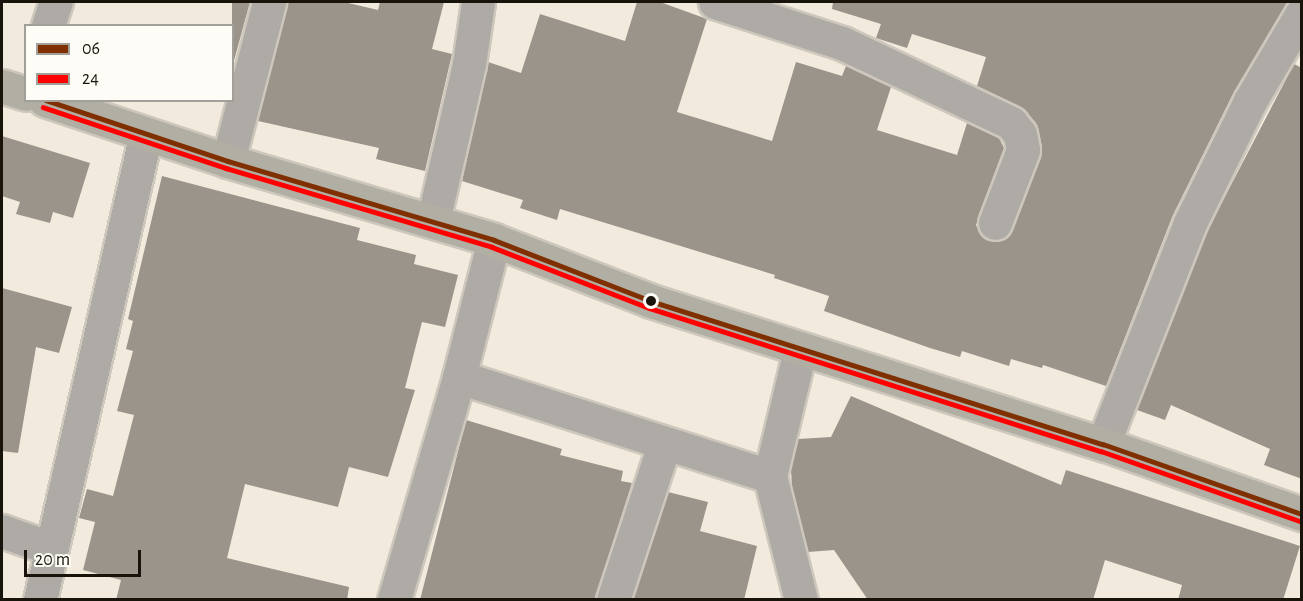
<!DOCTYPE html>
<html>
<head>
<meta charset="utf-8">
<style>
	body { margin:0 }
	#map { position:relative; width:1303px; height:601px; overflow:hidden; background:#f2eadc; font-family:"Alegreya Sans",sans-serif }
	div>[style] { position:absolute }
	.building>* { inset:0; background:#9a948a }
	.roads { filter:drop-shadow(2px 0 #cdc7bc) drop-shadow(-2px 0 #cdc7bc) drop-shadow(0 2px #cdc7bc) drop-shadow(0 -2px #cdc7bc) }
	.minor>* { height:33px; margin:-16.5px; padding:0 16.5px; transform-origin:16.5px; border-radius:16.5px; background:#aeaaa5 }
	.major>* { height:33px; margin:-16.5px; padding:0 16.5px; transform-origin:16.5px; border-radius:16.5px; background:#b1aea4 }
	.bus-1>* { height:4.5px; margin:-2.25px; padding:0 2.25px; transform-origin:2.25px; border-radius:2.25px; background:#803000 }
	.bus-2>* { height:4.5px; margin:-2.25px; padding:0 2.25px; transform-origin:2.25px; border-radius:2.25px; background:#f00 }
	.dots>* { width:16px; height:16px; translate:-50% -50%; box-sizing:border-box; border:3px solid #fefcf7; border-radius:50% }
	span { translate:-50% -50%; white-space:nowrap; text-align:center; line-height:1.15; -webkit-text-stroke:6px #fefcf7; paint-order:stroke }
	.frame { position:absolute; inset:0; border:3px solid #18140b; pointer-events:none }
	.legend { position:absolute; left:24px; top:24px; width:210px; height:78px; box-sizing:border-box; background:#fefcf7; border:2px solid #a29f99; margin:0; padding:8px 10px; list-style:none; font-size:18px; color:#18140b }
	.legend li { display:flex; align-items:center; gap:12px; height:30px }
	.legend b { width:30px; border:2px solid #a29f99 }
	.scale { position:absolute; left:24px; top:550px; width:117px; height:27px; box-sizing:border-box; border:3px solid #18140b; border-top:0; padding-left:8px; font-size:18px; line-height:21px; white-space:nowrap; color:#18140b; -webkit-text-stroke:4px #fefcf7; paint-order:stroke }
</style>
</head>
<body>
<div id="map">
	<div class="building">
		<div style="clip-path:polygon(232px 2px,250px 2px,232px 68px)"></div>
		<div style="clip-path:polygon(287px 2px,344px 2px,378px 10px,380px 2px,444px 2px,432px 49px,452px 54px,425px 171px,376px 159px,379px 148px,258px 121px)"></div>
		<div style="clip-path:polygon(637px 2px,660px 2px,707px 19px,677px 112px,772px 141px,796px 62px,842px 76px,846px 66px,891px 87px,877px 130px,957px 155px,967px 123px,999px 138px,1004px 148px,976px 225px,981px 235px,997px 242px,1012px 230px,1041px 157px,1035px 122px,1019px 106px,977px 86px,986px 57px,912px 34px,907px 48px,876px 38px,881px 24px,832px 9px,833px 2px,1288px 2px,1234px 92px,1173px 215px,1106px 386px,1043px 365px,1042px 368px,1011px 359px,1009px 366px,962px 351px,960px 357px,930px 348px,824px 311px,829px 296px,774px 278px,775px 275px,560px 209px,557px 220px,520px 208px,523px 200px,462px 181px,488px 62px,521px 73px,540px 14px,625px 41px)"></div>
		<div style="clip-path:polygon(1294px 64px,1302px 68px,1302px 479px,1264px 465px,1270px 449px,1171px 405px,1165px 420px,1137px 410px,1207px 231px)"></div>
		<div style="clip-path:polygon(2px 136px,90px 163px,73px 218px,53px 212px,50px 223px,16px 214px,20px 202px,2px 196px)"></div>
		<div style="clip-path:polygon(162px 176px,360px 228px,357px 240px,416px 255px,414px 264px,458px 275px,445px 327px,422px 322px,405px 388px,415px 390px,388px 477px,349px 467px,338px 507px,245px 484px,227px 558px,349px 587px,347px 600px,116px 600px,121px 580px,83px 570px,95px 522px,79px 518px,87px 489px,113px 496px,134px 415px,117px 411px,133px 351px,126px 349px,133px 321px,128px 319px)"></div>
		<div style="clip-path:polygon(2px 288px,72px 307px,59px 353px,36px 347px,18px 453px,2px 451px)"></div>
		<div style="clip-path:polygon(851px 396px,1061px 485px,1066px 470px,1300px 546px,1283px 600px,1178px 600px,1182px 585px,1105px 560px,1093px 600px,868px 600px,834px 550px,808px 552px,792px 487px,791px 470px,798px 439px,831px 437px)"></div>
		<div style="clip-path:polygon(466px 420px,562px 449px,560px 455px,623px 471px,621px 481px,632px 483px,595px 600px,420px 600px)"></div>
		<div style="clip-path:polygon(668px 492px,708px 502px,700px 531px,757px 546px,744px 600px,633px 600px)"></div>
	</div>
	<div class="roads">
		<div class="minor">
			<div style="left:715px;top:2px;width:133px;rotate:17.9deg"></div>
			<div style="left:842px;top:43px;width:187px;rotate:25.3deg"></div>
			<div style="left:1011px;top:123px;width:14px;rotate:51deg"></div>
			<div style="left:1020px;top:134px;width:16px;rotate:79deg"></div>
			<div style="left:1023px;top:150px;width:78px;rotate:111deg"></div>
			<div style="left:48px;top:26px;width:25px;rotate:-72deg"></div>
			<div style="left:228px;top:161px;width:164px;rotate:-75.5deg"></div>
			<div style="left:433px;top:221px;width:161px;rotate:-77.1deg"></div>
			<div style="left:469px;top:64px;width:63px;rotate:-81.7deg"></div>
			<div style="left:800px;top:350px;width:130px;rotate:103.4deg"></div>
			<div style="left:770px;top:476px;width:128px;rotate:76deg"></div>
			<div style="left:459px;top:377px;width:326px;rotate:17.7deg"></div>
			<div style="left:1103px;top:444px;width:238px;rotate:-68.5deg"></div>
			<div style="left:1190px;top:223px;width:136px;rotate:-63.8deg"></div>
			<div style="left:1250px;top:101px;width:102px;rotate:-59.4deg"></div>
			<div style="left:2px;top:531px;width:51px;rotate:19.5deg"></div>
			<div style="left:40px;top:600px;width:478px;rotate:-77.2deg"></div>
			<div style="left:394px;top:600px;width:232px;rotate:-73.7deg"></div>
			<div style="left:459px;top:377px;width:141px;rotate:-75.7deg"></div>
			<div style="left:613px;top:600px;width:163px;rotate:-71.8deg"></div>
		</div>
		<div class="major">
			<div style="left:2px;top:86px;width:25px;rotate:18deg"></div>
			<div style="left:45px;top:100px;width:193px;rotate:18.4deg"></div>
			<div style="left:228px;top:161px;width:277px;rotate:16.5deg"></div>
			<div style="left:494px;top:240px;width:168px;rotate:21.2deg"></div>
			<div style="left:651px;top:301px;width:474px;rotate:17.6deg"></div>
			<div style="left:1103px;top:444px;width:211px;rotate:19.4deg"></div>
		</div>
	</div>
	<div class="bus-1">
		<div style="left:46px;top:100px;width:192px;rotate:18.5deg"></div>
		<div style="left:228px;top:161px;width:277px;rotate:16.5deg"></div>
		<div style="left:494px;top:240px;width:168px;rotate:21.2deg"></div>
		<div style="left:651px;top:301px;width:474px;rotate:17.6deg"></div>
		<div style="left:1103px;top:444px;width:211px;rotate:19.4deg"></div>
	</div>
	<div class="bus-2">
		<div style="left:43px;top:107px;width:193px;rotate:18.4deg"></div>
		<div style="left:226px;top:168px;width:277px;rotate:16.5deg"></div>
		<div style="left:492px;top:247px;width:168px;rotate:21.2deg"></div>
		<div style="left:649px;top:308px;width:474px;rotate:17.6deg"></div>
		<div style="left:1101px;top:451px;width:211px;rotate:19.4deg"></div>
	</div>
	<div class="dots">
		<div style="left:651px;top:301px;background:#18140b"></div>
	</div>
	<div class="frame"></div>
	<ul class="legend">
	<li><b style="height:8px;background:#803000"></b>06</li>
	<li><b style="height:8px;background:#f00"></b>24</li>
	</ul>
	<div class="scale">20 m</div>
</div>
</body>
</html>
